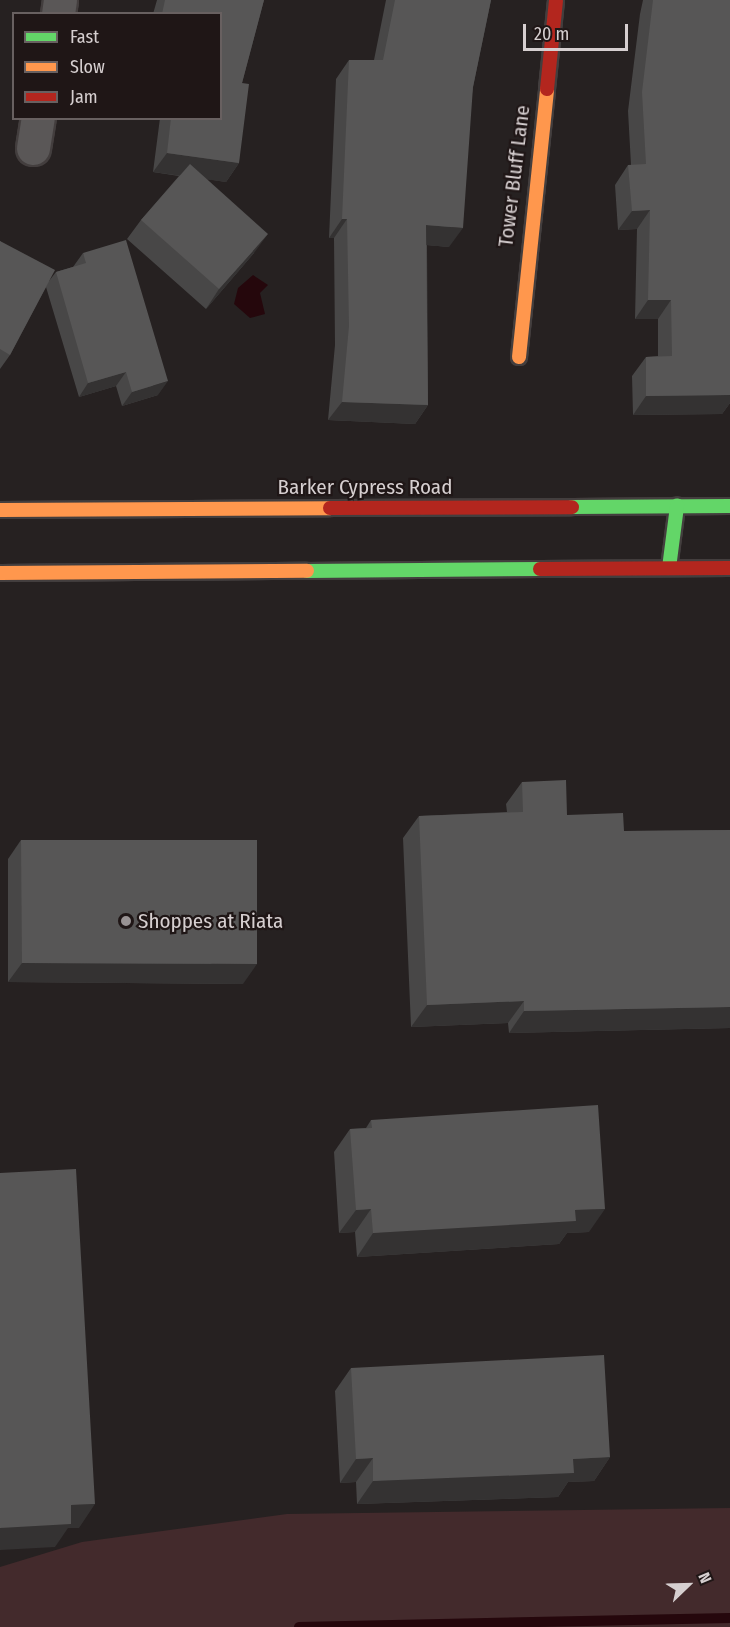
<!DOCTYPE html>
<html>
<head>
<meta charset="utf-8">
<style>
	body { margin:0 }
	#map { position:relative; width:730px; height:1627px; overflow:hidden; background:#262121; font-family:"Fira Sans Condensed",sans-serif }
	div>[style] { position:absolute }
	.green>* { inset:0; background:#432a2c }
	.water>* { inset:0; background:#25070c }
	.stream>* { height:10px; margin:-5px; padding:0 5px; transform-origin:5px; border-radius:5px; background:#25070c }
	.roads { filter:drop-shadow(2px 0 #433e3e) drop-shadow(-2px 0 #433e3e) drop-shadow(0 2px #433e3e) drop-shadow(0 -2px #433e3e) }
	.street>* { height:33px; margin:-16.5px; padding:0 16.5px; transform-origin:16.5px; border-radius:16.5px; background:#5a5757 }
	.fast>* { height:14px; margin:-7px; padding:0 7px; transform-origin:7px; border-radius:7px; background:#63d668 }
	.slow>* { height:14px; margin:-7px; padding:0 7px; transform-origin:7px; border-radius:7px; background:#ff974d }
	.jam>* { height:14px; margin:-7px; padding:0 7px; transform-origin:7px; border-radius:7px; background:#b3261e }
	.wall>* { inset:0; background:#484747 }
	.shaded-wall>* { inset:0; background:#343232 }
	.building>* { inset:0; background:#575656 }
	.dots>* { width:16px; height:16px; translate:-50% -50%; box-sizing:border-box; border:3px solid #1f1616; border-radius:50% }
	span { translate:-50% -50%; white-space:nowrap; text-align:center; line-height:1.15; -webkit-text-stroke:4.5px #1f1616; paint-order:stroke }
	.street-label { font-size:21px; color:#d6cfd0 }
	.poi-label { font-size:21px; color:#d6cfd0 }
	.left { translate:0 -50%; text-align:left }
	.legend { position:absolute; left:12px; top:12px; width:210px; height:108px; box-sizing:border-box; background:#1f1616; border:2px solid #686060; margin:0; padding:8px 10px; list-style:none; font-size:18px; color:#d6cfd0 }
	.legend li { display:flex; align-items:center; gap:12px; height:30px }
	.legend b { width:30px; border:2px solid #686060 }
	.north { position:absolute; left:658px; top:1555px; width:60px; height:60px; -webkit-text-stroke:4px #1f1616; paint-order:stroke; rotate:67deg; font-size:16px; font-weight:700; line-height:24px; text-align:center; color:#d6cfd0 }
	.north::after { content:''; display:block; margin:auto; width:21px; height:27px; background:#d6cfd0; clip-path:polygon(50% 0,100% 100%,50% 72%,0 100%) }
	.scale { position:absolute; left:523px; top:24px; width:105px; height:27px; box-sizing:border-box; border:3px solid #d6cfd0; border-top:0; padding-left:8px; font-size:18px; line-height:21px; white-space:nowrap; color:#d6cfd0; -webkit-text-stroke:4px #1f1616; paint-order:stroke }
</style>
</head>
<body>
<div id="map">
	<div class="green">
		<div style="clip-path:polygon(730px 1508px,730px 1627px,0 1627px,0 1567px,82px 1542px,287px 1514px)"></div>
	</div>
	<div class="water">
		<div style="clip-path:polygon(253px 275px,268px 285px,260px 293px,265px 314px,250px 318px,234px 304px,238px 288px)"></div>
	</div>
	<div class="stream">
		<div style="left:299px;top:1627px;width:431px;rotate:-1.2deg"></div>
	</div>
	<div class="roads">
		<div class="street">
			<div style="left:58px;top:14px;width:14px;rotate:-82deg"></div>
			<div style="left:33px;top:148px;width:30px;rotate:-81deg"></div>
		</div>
		<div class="fast">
			<div style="left:572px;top:507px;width:158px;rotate:-0.4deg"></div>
			<div style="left:669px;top:568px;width:63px;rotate:-82.6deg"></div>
			<div style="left:307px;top:571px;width:233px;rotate:-0.5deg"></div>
		</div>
		<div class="slow">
			<div style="left:519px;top:357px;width:269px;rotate:-84deg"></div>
			<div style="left:0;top:510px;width:330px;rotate:-0.3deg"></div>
			<div style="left:0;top:573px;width:307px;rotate:-0.4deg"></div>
		</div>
		<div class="jam">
			<div style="left:547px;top:89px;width:89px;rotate:-84.2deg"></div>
			<div style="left:330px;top:508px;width:242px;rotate:-0.2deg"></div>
			<div style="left:540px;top:569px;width:190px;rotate:-0.3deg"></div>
		</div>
	</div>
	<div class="wall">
		<div style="clip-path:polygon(157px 0,264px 0,242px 83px,239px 163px,226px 182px,207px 179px,254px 253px,206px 309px,127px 239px,141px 220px,179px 176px,153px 172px,160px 118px,220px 118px,220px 14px,153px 14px)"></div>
		<div style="clip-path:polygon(386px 0,491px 0,473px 87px,449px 247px,427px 245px,428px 405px,415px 424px,328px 420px,335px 345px,334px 238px,329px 238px,336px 79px,349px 60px,374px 60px)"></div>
		<div style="clip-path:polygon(643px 0,730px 0,730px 403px,722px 414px,633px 415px,632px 376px,646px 357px,658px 356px,658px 319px,635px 319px,637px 229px,618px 230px,615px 185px,628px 165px,631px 165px,628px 111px,640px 14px)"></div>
		<div style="clip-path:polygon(0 241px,49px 281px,56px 272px,73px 267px,83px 253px,158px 395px,122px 406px,116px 386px,79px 397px,46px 287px,10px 355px,0 369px)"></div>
		<div style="clip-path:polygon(522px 782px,567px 815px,624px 831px,730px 830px,730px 1028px,509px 1033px,508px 1023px,411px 1027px,403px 838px,419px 816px,507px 812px,506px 804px)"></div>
		<div style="clip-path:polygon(21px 840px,243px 984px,8px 982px,8px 859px)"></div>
		<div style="clip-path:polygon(371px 1120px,589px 1232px,567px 1233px,559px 1244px,357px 1257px,355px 1232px,339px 1233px,334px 1152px,350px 1129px,366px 1128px)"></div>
		<div style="clip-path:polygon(351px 1368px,610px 1457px,594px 1481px,568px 1482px,558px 1497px,357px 1504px,356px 1482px,340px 1483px,335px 1391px)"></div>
	</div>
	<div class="shaded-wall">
		<div style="clip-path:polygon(167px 153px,239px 163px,226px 182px,153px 172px)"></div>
		<div style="clip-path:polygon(650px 210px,637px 229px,618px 230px,632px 211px)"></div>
		<div style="clip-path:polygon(342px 219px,347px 219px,334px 238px,329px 238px)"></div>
		<div style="clip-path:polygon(426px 225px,463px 228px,449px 247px,413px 244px)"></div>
		<div style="clip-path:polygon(268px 234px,254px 253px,206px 309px,219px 289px)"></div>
		<div style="clip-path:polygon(648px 300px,671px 300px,658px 319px,635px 319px)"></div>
		<div style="clip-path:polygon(126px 372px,116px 386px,79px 397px,88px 383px)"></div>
		<div style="clip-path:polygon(168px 381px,158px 395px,122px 406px,132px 392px)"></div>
		<div style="clip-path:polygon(730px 395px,730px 403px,722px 414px,633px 415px,646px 396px)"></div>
		<div style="clip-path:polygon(342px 402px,428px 405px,415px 424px,328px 420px)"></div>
		<div style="clip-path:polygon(22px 963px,257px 964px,243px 984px,8px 982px)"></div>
		<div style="clip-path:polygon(524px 1001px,508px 1023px,411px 1027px,427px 1005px)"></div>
		<div style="clip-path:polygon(730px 1007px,730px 1028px,509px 1033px,524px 1011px)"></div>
		<div style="clip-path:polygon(371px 1209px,355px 1232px,339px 1233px,356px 1210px)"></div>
		<div style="clip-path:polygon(605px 1209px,589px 1232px,567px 1233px,559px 1244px,357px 1257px,373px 1233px,575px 1210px)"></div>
		<div style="clip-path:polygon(610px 1457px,594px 1481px,568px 1482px,558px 1497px,357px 1504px,373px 1481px,573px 1459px)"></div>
		<div style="clip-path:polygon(373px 1458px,356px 1482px,340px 1483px,356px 1459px)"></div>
		<div style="clip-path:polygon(95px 1504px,79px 1528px,68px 1528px,55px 1547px,0 1550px,0 1528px,71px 1505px)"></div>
	</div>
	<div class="building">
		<div style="clip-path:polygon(165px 0,264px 0,242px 83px,249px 84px,239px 163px,167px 153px,171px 118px,220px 118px,220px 14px,162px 14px)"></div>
		<div style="clip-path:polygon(395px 0,491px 0,473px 87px,463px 228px,426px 225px,428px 405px,342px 402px,349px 326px,347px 219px,342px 219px,349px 60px,383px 60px)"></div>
		<div style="clip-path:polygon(653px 0,730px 0,730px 395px,646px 396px,646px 357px,672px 356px,671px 300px,648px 300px,650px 210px,632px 211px,628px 165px,646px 164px,642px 92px)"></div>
		<div style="clip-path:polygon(190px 164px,268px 234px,219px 289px,141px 220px)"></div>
		<div style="clip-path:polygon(126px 240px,168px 381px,132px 392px,126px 372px,88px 383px,56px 272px,86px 263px,83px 253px)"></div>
		<div style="clip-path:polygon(0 241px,55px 270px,10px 355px,0 349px)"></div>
		<div style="clip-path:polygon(566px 780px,567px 815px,623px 813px,624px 831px,730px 830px,730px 1007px,524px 1011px,524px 1001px,427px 1005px,419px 816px,523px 812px,522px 782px)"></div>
		<div style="clip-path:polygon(21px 840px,257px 840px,257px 964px,22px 963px)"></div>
		<div style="clip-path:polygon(598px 1105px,605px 1209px,575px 1210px,576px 1221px,373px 1233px,371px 1209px,356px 1210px,350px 1129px,372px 1128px,371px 1120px)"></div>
		<div style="clip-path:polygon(76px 1169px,95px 1504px,71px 1505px,71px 1524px,0 1528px,0 1173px)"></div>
		<div style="clip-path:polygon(604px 1355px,610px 1457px,573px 1459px,574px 1473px,373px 1481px,373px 1458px,356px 1459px,351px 1368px)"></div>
	</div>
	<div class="dots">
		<div style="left:126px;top:921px;background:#989293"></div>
	</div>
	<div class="street-label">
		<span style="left:514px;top:176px;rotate:-83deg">Tower Bluff Lane</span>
		<span style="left:365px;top:487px">Barker Cypress Road</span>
	</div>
	<div class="poi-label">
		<span class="left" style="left:138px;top:921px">Shoppes at Riata</span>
	</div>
	<ul class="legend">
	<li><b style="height:8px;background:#63d668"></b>Fast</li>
	<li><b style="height:8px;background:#ff974d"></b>Slow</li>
	<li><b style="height:8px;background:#b3261e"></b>Jam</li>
	</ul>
	<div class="north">N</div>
	<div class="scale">20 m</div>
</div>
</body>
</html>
